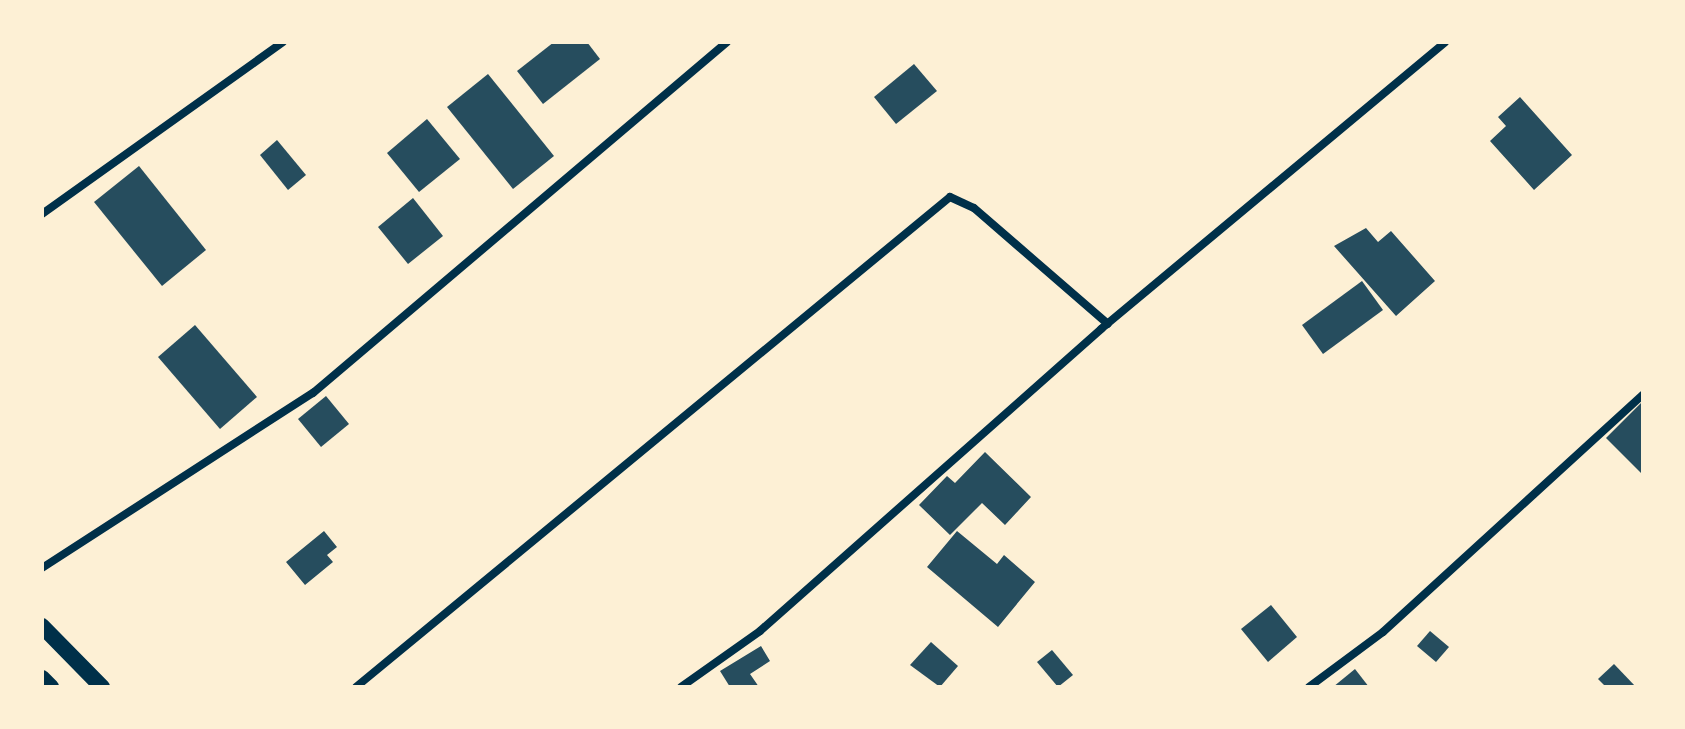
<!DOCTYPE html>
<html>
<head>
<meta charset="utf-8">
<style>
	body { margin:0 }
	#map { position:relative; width:1685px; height:729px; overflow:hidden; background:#fdf0d5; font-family:Barlow,sans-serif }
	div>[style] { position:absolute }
	.building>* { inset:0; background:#264d5e }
	.minor>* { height:8px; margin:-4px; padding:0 4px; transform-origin:4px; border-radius:4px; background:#003049 }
	.secondary>* { height:16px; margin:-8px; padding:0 8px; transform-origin:8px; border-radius:8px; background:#003049 }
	span { translate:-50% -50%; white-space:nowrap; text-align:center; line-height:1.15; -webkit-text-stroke:6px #fdf0d5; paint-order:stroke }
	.frame { position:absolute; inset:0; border:44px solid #fdf0d5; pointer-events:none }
</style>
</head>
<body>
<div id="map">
	<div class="building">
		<div style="clip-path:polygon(554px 42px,587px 42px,600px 59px,543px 104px,517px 71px)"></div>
		<div style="clip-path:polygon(914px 64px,937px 91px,896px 124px,874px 97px)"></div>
		<div style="clip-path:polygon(488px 74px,554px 156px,513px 189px,447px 107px)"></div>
		<div style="clip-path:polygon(1520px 97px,1572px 155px,1534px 190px,1490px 141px,1506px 126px,1498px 117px)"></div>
		<div style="clip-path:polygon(427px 119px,460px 159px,419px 192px,387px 153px)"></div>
		<div style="clip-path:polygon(277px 140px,306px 175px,288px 190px,260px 155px)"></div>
		<div style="clip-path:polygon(139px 166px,206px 250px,162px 286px,94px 202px)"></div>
		<div style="clip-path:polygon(413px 198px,443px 236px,408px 264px,378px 227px)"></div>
		<div style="clip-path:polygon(1366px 228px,1378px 242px,1391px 231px,1435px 281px,1396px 316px,1334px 246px)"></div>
		<div style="clip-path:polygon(1362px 281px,1383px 310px,1323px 354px,1302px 325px)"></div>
		<div style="clip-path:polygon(195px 325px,257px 397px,220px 429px,158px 357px)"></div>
		<div style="clip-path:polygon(326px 396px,349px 424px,321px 447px,298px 419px)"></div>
		<div style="clip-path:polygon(1643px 401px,1643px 475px,1606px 438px)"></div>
		<div style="clip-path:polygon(985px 452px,1031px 497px,1005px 525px,982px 503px,950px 535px,919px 505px,947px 476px,955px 483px)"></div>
		<div style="clip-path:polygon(324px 531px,337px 547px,327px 555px,333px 562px,305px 585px,286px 562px)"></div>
		<div style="clip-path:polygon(957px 531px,997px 564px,1004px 555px,1035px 582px,998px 627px,927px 567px)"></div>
		<div style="clip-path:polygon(1271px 605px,1297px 637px,1268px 662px,1241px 629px)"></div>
		<div style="clip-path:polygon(1430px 631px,1449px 647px,1436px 662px,1417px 646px)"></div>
		<div style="clip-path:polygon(931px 642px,958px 666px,940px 687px,910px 665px)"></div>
		<div style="clip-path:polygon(761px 646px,770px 661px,750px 674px,759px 687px,730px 687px,720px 671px)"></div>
		<div style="clip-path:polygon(1052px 650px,1073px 675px,1058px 687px,1037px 662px)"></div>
		<div style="clip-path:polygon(1614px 664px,1636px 687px,1606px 687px,1598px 679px)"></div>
		<div style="clip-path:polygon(1355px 669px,1369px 687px,1333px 687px)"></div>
	</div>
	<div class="minor">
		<div style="left:42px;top:214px;width:296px;rotate:-35.5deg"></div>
		<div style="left:42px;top:568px;width:323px;rotate:-32.9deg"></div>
		<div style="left:313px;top:393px;width:543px;rotate:-40.29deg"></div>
		<div style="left:356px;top:687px;width:770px;rotate:-39.52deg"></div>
		<div style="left:950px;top:197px;width:26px;rotate:25deg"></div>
		<div style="left:974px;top:208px;width:177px;rotate:40.9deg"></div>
		<div style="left:681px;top:687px;width:97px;rotate:-35.3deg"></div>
		<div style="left:760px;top:631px;width:456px;rotate:-41.5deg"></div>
		<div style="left:1101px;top:329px;width:448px;rotate:-39.8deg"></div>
		<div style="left:1309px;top:687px;width:92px;rotate:-36.6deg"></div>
		<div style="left:1383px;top:632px;width:352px;rotate:-42.4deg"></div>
	</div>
	<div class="secondary">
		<div style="left:42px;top:626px;width:86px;rotate:45.5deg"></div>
		<div style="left:42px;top:678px;width:13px;rotate:45deg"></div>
	</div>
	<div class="frame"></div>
</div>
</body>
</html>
